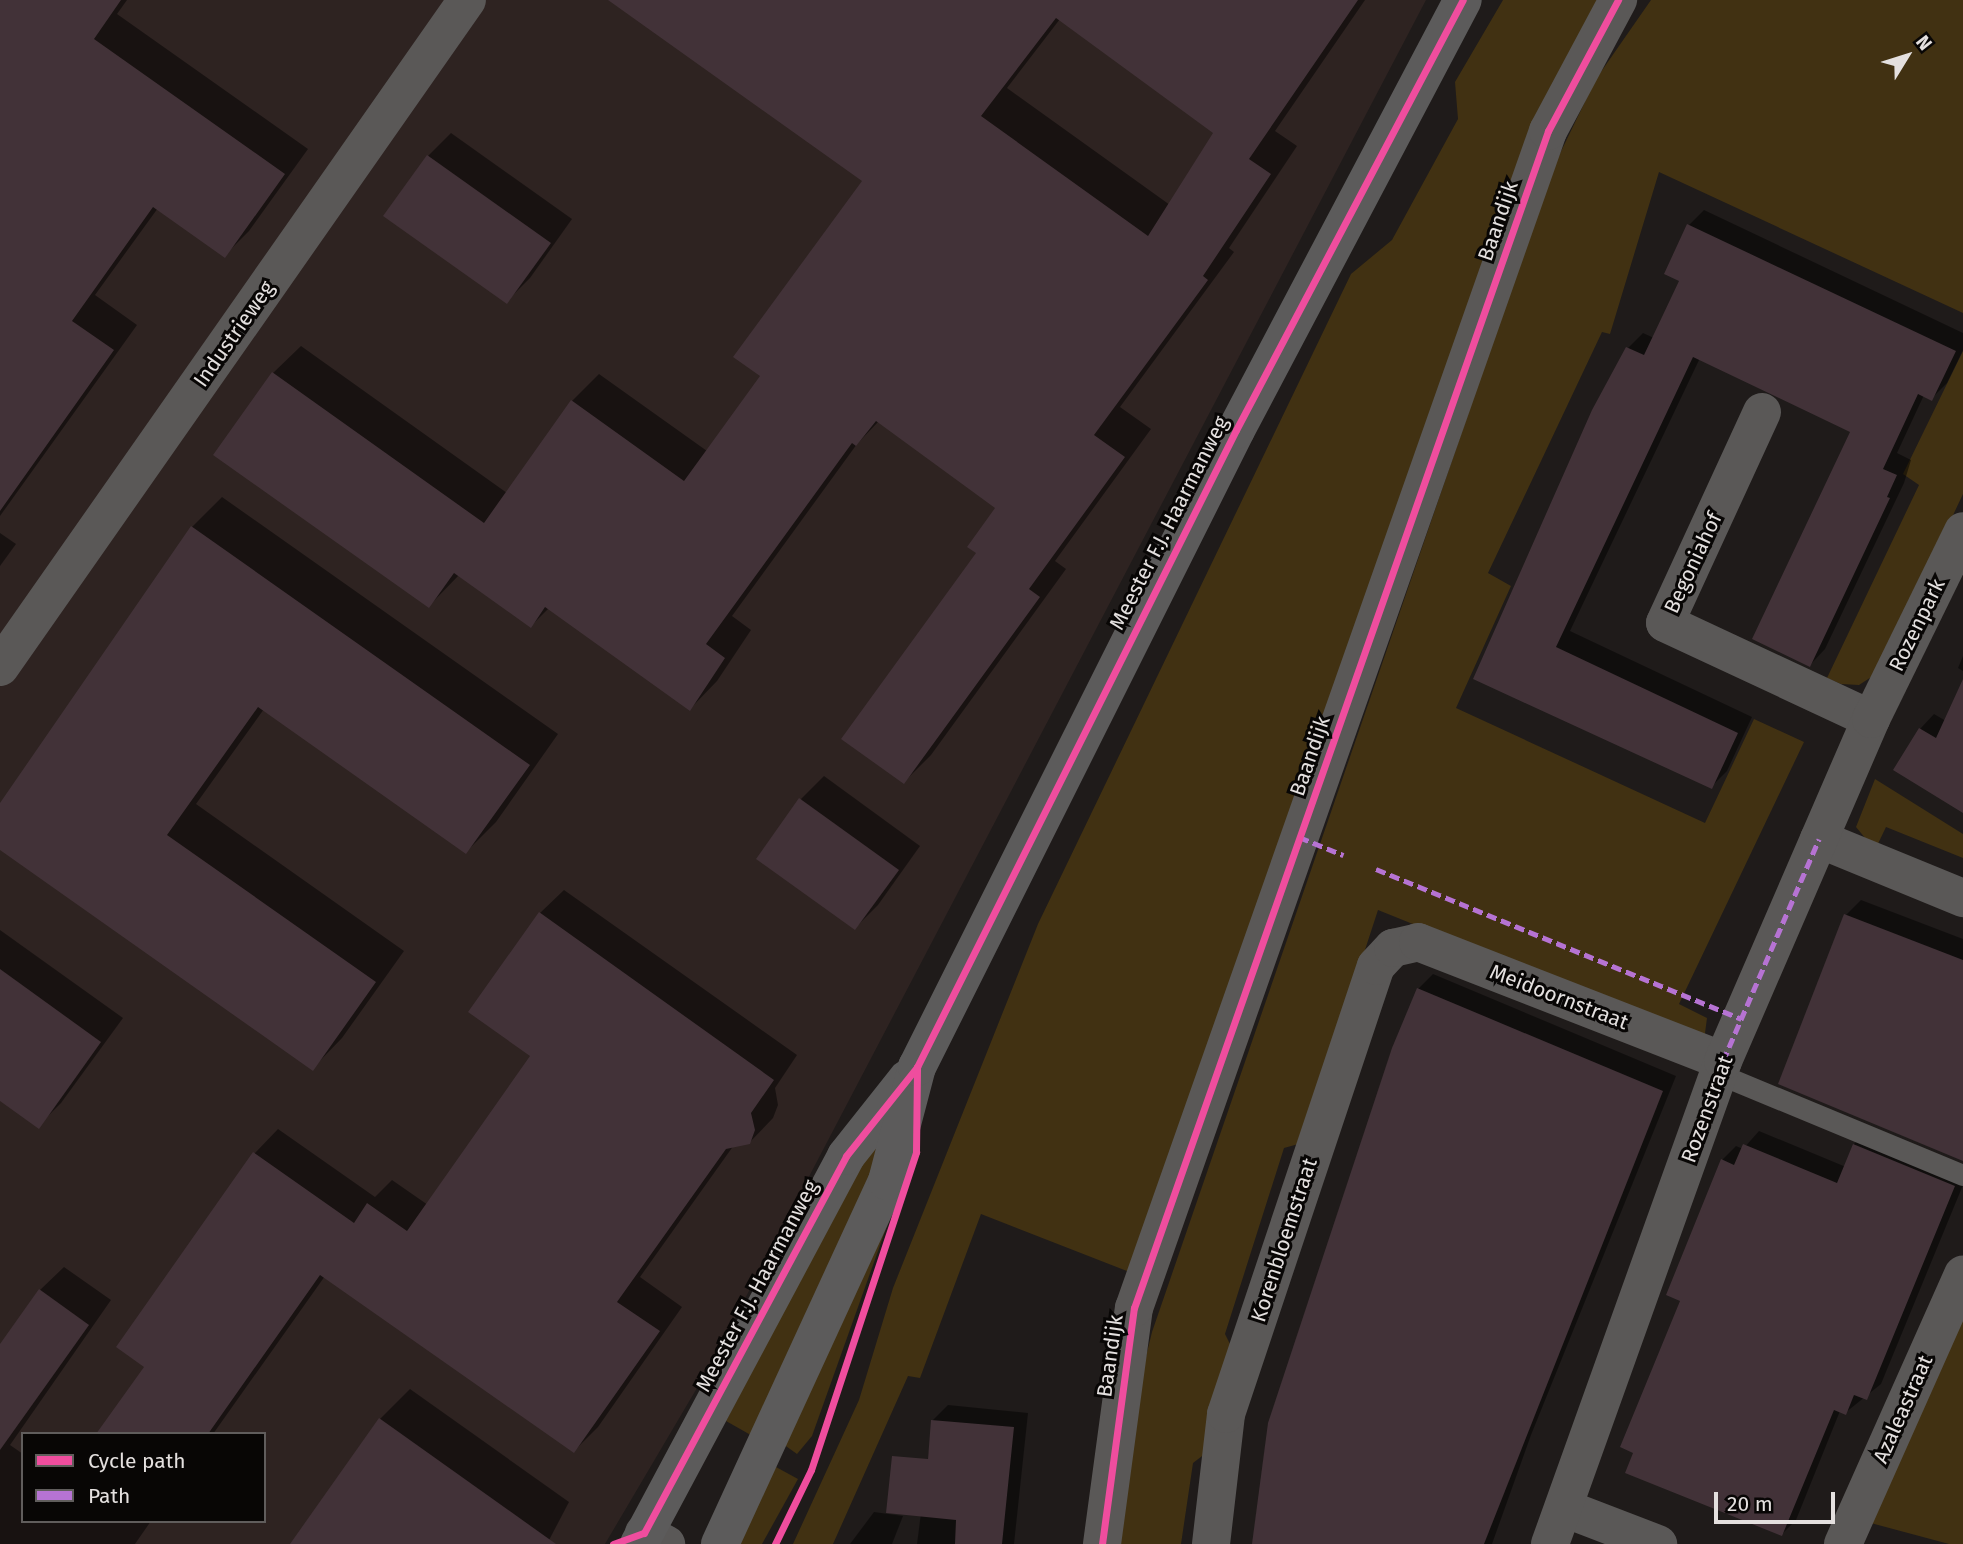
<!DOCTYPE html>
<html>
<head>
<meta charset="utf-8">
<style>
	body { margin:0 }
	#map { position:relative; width:1963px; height:1544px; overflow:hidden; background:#1f1b1a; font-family:"Fira Sans",sans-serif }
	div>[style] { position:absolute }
	.built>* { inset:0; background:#2e2321 }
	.green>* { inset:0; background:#413112 }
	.shadow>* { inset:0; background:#0007 }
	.building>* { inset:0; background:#423238 }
	.service>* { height:21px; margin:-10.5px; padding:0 10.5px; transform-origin:10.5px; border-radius:10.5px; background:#5a5857 }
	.minor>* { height:38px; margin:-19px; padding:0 19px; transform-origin:19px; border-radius:19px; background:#5a5857 }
	.secondary>* { height:38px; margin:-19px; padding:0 19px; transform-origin:19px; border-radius:19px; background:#5c5b5b }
	.quiet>* { height:5px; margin-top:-2.5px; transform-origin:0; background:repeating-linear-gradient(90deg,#b673d3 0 10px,transparent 0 15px) }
	.cycleway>* { height:7px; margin:-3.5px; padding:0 3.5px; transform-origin:3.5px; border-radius:3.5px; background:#ef4d9e }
	span { translate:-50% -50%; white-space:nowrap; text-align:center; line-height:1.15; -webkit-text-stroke:6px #080605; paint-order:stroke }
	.street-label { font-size:21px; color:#e4e0df }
	.legend { position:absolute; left:21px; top:1432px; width:245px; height:91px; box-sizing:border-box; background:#080605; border:2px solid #605d5c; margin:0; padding:9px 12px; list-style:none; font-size:21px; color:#e4e0df }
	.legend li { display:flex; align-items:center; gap:14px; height:35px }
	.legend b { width:35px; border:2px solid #605d5c }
	.north { position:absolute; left:1872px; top:21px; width:70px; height:70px; -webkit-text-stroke:5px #080605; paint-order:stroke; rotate:52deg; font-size:19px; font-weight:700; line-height:28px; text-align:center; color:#e4e0df }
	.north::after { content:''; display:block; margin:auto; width:24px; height:32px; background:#e4e0df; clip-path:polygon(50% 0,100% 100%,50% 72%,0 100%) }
	.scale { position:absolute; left:1714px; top:1492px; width:121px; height:32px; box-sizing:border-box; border:4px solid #e4e0df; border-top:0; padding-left:9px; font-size:21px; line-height:24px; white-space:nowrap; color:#e4e0df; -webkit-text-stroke:5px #080605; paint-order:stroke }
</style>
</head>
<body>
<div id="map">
	<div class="built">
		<div style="clip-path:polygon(evenodd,0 0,1426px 0,707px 1371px,605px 1544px,0 1544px,0 0,23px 1434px,264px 1434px,264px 1521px,23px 1521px,23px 1434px)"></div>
	</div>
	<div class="green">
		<div style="clip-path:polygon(1503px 0,1597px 0,1132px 1273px,981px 1214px,920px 1378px,908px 1376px,833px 1544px,793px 1544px,859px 1400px,893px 1288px,1038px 924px,1351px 274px,1392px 240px,1458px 119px,1455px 82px)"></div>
		<div style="clip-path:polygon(1651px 0,1963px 0,1963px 313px,1659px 172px,1610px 334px,1602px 332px,1488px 573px,1511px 586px,1456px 708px,1705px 823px,1754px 719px,1804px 742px,1679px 1004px,1707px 1018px,1704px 1041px,1378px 910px,1302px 1143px,1284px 1148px,1225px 1334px,1234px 1352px,1210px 1450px,1193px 1463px,1181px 1544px,1109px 1544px,1121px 1458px,1152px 1332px,1552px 170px,1596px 79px)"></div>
		<div style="clip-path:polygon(1963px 351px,1963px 494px,1879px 672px,1859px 685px,1841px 684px,1827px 678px,1919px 485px,1903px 474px)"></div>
		<div style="clip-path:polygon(1875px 779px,1963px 834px,1963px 858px,1886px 827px,1875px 850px,1856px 827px)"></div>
		<div style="clip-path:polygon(884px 1115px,896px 1123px,756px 1438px,726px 1421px)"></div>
		<div style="clip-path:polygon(888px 1223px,812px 1436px,797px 1454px,783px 1444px)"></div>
		<div style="clip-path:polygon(1963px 1305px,1963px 1544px,1949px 1544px,1867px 1522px)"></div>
		<div style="clip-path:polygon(776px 1467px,798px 1479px,762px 1544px,734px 1544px)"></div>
	</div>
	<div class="shadow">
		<div style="clip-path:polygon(3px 0,127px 0,117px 14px,308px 149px,249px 231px,225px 255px,158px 208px,95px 295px,137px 325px,0 516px)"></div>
		<div style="clip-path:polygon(evenodd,611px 0,1365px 0,1275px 131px,1297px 146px,1229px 248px,1234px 252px,1120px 407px,1151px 429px,1055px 561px,1066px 569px,931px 755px,904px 782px,997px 508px,879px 421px,857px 444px,732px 616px,751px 630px,717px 681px,690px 709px,549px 608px,531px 626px,459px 575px,429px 606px,273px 373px,301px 346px,507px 493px,572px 401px,599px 374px,707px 451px,762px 375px,864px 180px,611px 0,1060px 19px,1215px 133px,1170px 205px,1007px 88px,1060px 19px)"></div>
		<div style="clip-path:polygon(451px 133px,572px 219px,530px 278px,507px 301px,428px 156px)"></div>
		<div style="clip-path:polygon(1704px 210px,1963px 333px,1963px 350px,1947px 383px,1932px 398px,1924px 395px,1897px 453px,1911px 460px,1904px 483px,1825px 649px,1810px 665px,1852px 431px,1700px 358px,1570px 631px,1752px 717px,1727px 771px,1711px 787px,1475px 678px,1628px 348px,1643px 333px,1654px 338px,1681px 280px,1689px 225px)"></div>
		<div style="clip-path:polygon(222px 497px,558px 734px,496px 822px,466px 852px,264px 709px,196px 804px,404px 951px,342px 1038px,312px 1069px,0 846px,0 805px,192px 527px)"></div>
		<div style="clip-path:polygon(0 533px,16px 544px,0 566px)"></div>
		<div style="clip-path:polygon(1963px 656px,1963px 671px,1958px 668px)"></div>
		<div style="clip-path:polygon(1963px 684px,1963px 811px,1920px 729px,1934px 714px,1946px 721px)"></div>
		<div style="clip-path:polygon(824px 776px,920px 846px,878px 905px,855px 928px,801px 799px)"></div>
		<div style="clip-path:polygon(564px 890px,797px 1055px,775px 1088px,778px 1105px,773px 1118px,749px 1143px,734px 1145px,640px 1277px,682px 1307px,598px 1427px,574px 1451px,325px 1276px,213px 1434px,98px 1434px,146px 1366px,119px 1346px,255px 1153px,278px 1129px,375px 1197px,392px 1180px,428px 1205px,532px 1056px,540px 913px)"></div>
		<div style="clip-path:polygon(1861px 900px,1963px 939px,1963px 1158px,1846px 915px)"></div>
		<div style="clip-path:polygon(0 930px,123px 1018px,61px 1103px,38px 1126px,0 1099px)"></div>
		<div style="clip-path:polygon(1433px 974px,1676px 1076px,1531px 1435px,1492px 1544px,1254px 1544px,1394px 1048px,1418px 989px)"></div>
		<div style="clip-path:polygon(1868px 1130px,1963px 1185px,1881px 1384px,1845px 1413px,1840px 1411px,1796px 1520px,1782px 1534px,1682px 1300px,1722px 1160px,1736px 1146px,1743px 1149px,1759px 1131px,1846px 1167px,1854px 1144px)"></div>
		<div style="clip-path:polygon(64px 1267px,111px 1300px,10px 1445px,23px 1454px,23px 1521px,151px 1521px,135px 1544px,0 1544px,0 1347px,40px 1290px)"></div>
		<div style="clip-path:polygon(410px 1389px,569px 1502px,547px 1544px,292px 1544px,380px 1419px)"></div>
		<div style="clip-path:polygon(948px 1405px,1028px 1413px,1014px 1544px,917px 1544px,933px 1420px)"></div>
		<div style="clip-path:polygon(874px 1512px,903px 1516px,892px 1544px,850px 1544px)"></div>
	</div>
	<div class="building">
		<div style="clip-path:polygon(0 0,121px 0,94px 39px,285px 174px,225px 258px,153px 207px,72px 321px,114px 350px,0 511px)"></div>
		<div style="clip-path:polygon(evenodd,608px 0,1358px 0,1249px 159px,1271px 174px,1203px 276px,1208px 280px,1094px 435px,1125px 457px,1029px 589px,1040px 597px,904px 784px,841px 739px,976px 553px,967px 547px,995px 508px,876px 421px,856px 446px,852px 443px,706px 644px,725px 658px,690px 711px,545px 607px,531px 628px,454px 573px,429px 608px,213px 455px,272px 372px,484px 523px,571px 400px,684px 481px,760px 376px,733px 357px,862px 181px,608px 0,1056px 18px,1213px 133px,1148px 236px,981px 116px,1056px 18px)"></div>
		<div style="clip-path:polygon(427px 155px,551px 243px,507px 304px,383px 216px)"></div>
		<div style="clip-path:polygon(1687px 224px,1956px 351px,1932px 401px,1918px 394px,1883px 469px,1897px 475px,1887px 497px,1890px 498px,1810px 667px,1752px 639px,1850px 432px,1693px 357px,1556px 647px,1738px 733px,1712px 789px,1473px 679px,1592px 410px,1626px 347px,1644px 355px,1679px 281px,1664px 274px)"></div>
		<div style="clip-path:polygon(191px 526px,530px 765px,466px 854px,258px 707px,167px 835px,376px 982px,313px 1071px,0 850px,0 803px)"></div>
		<div style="clip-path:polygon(1963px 679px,1963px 813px,1893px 770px,1919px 728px,1936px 738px)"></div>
		<div style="clip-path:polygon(799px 798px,899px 870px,855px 930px,756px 859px)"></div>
		<div style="clip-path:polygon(539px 912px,774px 1080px,751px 1113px,755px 1130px,750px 1144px,726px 1149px,617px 1302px,660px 1331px,574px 1453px,320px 1275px,208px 1434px,96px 1434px,144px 1367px,116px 1347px,253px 1152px,354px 1223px,367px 1203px,407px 1231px,530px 1056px,468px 1012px)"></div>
		<div style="clip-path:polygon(1844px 914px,1963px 960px,1963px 1161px,1778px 1084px)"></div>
		<div style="clip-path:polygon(0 969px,101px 1042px,39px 1129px,0 1101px)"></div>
		<div style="clip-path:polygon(1417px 988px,1663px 1091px,1484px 1544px,1252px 1544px,1268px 1423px,1392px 1048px)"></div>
		<div style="clip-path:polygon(1743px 1144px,1837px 1183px,1853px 1144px,1955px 1186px,1867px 1400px,1854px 1395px,1846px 1415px,1834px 1410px,1782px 1536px,1625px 1473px,1633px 1453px,1620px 1447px,1680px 1301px,1666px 1295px,1721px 1159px,1734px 1165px)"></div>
		<div style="clip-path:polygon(39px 1289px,89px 1325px,0 1450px,0 1344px)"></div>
		<div style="clip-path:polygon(379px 1418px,556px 1544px,290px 1544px)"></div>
		<div style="clip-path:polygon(931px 1420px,1014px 1427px,1002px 1544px,955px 1544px,956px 1520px,886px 1513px,892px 1456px,928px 1459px)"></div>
	</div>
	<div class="service">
		<div style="left:1719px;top:1074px;width:264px;rotate:22.5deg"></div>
	</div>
	<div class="minor">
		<div style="left:1762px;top:412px;width:232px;rotate:114.7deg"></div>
		<div style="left:1665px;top:623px;width:227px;rotate:25deg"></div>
		<div style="left:0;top:667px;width:814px;rotate:-55deg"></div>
		<div style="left:1819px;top:839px;width:156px;rotate:22.3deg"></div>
		<div style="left:1564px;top:1508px;width:101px;rotate:21deg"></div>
		<div style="left:644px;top:1533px;width:25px;rotate:27deg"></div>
		<div style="left:1102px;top:1544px;width:238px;rotate:-82.3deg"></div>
		<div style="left:1134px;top:1308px;width:1248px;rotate:-70.62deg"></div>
		<div style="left:1548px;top:131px;width:149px;rotate:-61.9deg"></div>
		<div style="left:1211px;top:1544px;width:131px;rotate:-83.4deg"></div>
		<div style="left:1226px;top:1414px;width:472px;rotate:-71.5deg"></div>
		<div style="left:1376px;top:966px;width:25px;rotate:-47deg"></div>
		<div style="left:1393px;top:948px;width:26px;rotate:-13deg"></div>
		<div style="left:1418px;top:942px;width:327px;rotate:21.3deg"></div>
		<div style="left:1550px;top:1544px;width:513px;rotate:-70.29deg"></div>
		<div style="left:1723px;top:1061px;width:373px;rotate:-66.6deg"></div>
		<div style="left:1871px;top:719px;width:209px;rotate:-63.9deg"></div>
		<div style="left:1843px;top:1544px;width:295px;rotate:-66deg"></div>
	</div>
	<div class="secondary">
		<div style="left:639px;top:1544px;width:440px;rotate:-61.9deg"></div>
		<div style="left:846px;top:1156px;width:98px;rotate:-51.6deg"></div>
		<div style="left:720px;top:1544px;width:400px;rotate:-65.3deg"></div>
		<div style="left:887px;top:1181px;width:118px;rotate:-75.3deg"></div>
		<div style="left:917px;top:1067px;width:712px;rotate:-63.4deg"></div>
		<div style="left:1236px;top:430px;width:486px;rotate:-62.2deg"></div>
	</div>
	<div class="quiet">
		<div style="left:1299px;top:837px;width:48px;rotate:22.2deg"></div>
		<div style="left:1376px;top:869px;width:395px;rotate:22.3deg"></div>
		<div style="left:1723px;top:1061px;width:242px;rotate:-66.6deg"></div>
	</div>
	<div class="cycleway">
		<div style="left:613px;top:1544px;width:33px;rotate:-20deg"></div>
		<div style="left:644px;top:1533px;width:428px;rotate:-61.8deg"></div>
		<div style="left:846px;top:1156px;width:114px;rotate:-51.4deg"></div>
		<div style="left:917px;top:1067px;width:712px;rotate:-63.4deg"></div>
		<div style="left:1236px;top:430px;width:486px;rotate:-62.2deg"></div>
		<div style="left:775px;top:1544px;width:82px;rotate:-64.1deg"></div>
		<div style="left:811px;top:1470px;width:335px;rotate:-71.7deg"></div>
		<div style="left:916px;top:1152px;width:85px;rotate:-89.3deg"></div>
		<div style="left:1102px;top:1544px;width:238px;rotate:-82.3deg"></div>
		<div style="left:1134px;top:1308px;width:1248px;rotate:-70.62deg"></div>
		<div style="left:1548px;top:131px;width:149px;rotate:-61.9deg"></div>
	</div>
	<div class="street-label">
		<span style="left:1498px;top:221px;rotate:-71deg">Baandijk</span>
		<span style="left:234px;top:334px;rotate:-55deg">Industrieweg</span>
		<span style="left:1169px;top:523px;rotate:-63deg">Meester F.J. Haarmanweg</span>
		<span style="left:1693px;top:563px;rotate:-65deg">Begoniahof</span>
		<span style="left:1917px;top:625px;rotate:-64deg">Rozenpark</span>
		<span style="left:1310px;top:756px;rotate:-71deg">Baandijk</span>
		<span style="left:1559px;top:997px;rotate:21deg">Meidoornstraat</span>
		<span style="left:1707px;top:1109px;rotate:-70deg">Rozenstraat</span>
		<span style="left:1284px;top:1240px;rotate:-72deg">Korenbloemstraat</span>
		<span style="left:757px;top:1286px;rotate:-62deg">Meester F.J. Haarmanweg</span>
		<span style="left:1110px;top:1356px;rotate:-82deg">Baandijk</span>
		<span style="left:1903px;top:1409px;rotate:-66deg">Azaleastraat</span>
	</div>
	<ul class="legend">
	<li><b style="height:9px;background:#ef4d9e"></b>Cycle path</li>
	<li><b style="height:9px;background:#b673d3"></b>Path</li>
	</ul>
	<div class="north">N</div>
	<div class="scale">20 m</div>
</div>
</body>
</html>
